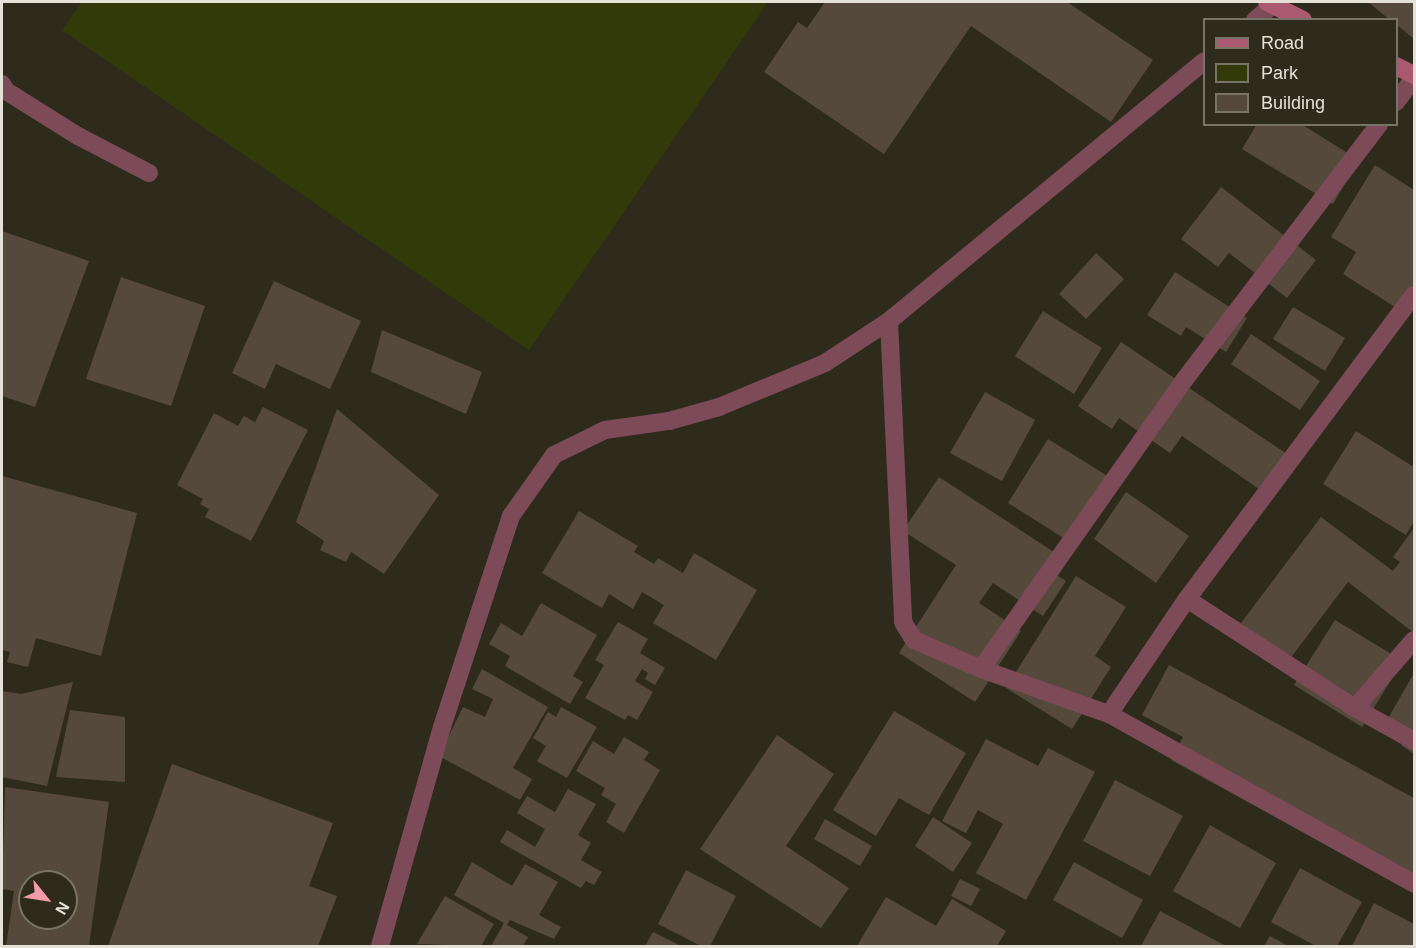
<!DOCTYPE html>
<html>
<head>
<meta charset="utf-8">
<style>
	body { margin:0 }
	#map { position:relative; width:1416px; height:948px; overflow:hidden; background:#2e2b1c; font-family:Helvetica,sans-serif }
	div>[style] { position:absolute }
	.green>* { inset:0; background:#333a0a }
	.building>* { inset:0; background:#55493c }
	.street>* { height:18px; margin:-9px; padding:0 9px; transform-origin:9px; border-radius:9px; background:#7d4a58 }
	.secondary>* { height:18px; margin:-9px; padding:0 9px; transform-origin:9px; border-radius:9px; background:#aa5970 }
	span { translate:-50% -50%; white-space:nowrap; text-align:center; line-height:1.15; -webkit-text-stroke:4.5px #2e2b1c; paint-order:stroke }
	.frame { position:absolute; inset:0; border:3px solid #e4e2d8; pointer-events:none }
	.legend { position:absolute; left:1203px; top:18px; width:195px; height:108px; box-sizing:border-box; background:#2e2b1c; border:2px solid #777467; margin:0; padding:8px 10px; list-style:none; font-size:18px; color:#e4e2d8 }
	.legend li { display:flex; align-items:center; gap:12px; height:30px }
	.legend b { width:30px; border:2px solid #777467 }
	.north { position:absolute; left:18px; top:870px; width:60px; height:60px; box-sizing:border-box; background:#2e2b1c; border:2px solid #777467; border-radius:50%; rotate:120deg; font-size:16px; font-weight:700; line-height:24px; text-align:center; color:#e4e2d8 }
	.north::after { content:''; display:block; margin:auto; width:21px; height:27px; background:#f39aab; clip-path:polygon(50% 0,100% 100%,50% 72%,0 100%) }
</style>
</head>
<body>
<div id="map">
	<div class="green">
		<div style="clip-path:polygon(82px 2px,768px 2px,529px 350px,62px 30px)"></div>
	</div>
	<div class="building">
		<div style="clip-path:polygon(825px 2px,1067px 2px,1153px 60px,1111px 122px,971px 26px,884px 154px,764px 72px,798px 22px,807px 28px)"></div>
		<div style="clip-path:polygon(1368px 2px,1414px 2px,1414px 39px,1396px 24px,1396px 20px,1390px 20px)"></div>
		<div style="clip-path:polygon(1257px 124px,1301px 124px,1359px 160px,1333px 204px,1242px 149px)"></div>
		<div style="clip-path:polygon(1375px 165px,1414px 190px,1414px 301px,1406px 314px,1343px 274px,1356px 252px,1331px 237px)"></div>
		<div style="clip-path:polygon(1221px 187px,1316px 260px,1287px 298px,1229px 253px,1218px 267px,1181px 239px)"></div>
		<div style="clip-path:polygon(2px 231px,89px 261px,35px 407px,2px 396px)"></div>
		<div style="clip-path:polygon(1096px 253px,1124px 279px,1086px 319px,1059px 294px)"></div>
		<div style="clip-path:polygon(1175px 272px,1247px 318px,1226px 352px,1186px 327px,1181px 336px,1147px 315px)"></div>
		<div style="clip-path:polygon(121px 277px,205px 306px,171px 406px,86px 379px)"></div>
		<div style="clip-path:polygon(274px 281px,361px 321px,330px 389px,276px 364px,265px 389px,232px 373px)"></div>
		<div style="clip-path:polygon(1293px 307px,1345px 338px,1325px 371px,1273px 339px)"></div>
		<div style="clip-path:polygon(1043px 311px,1102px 348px,1074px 394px,1015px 356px)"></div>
		<div style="clip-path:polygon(382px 330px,482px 372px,466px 414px,371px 372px)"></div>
		<div style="clip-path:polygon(1251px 334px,1320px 381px,1300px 410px,1231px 364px)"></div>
		<div style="clip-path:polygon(1121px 342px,1287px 454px,1262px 491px,1182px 436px,1170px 453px,1119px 418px,1112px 429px,1078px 406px)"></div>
		<div style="clip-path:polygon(985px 392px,1035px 420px,1002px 481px,950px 453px)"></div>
		<div style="clip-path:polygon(263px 407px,308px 430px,251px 541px,205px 517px,209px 509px,200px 504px,203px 499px,177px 485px,214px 413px,238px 426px,244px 416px,255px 422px)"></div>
		<div style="clip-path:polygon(337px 409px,439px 495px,384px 574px,351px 552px,346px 562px,320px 550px,324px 541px,296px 522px)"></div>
		<div style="clip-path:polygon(1356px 431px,1414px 467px,1414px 521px,1406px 535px,1323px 484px)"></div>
		<div style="clip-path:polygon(1048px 439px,1114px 480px,1073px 544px,1008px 503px)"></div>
		<div style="clip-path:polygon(2px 476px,137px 513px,101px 656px,36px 638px,28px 667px,7px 662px,10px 652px,2px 650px)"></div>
		<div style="clip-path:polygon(939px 477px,1060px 556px,1050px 571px,1066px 581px,1043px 616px,993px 583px,979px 603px,1021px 631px,975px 702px,899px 653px,956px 565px,903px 531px)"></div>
		<div style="clip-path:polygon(1126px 492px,1189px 536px,1156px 583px,1094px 539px)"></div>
		<div style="clip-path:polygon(579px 511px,638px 546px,634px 552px,654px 564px,658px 558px,683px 573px,694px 553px,757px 590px,716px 660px,653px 623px,664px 605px,642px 592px,633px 609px,609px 594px,602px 608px,542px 573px)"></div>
		<div style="clip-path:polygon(1321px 517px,1393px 571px,1400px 562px,1393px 557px,1414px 528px,1414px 633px,1348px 582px,1289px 660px,1241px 623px)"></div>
		<div style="clip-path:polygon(1076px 576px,1126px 607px,1095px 656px,1111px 667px,1072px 729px,1006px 688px)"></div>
		<div style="clip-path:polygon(541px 603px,597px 635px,573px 676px,583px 682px,570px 704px,505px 666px,510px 656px,489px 644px,501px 623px,522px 636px)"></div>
		<div style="clip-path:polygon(1335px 620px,1403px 661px,1362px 727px,1294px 685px)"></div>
		<div style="clip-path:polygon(618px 622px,648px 639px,640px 653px,665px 668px,655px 685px,645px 679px,648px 673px,642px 669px,635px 681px,653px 692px,637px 720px,628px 715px,625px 720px,585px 698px,604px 665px,595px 660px)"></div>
		<div style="clip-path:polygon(1169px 665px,1414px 798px,1414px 893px,1171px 760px,1183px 737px,1142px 715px)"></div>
		<div style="clip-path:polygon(482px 669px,548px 707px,513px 768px,532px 779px,520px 800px,439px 756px,463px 707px,485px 717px,493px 699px,472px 689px)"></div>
		<div style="clip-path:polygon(1414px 673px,1414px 754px,1401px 745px,1407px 735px,1386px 722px)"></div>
		<div style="clip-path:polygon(73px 682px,47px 786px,2px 777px,2px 691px,21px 694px)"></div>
		<div style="clip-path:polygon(561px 707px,597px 727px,567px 778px,537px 761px,546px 746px,533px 738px,548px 712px,556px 717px)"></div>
		<div style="clip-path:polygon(70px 710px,125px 717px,125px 782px,56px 777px)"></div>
		<div style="clip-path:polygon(894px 711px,966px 753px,929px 815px,899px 798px,876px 836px,833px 810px)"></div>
		<div style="clip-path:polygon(777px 735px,834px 774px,786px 846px,849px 888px,821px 928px,700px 849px)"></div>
		<div style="clip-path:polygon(624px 737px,649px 752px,644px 760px,660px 770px,624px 833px,606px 822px,616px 804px,601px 795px,605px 788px,576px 771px,593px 741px,614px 754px)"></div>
		<div style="clip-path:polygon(986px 739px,1038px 766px,1048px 748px,1095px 772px,1026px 900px,976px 873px,1003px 824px,978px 810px,966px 833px,942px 821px)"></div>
		<div style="clip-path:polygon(172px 764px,333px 823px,309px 886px,337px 896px,318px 946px,108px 946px)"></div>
		<div style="clip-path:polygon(1115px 780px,1183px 816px,1150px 876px,1083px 841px)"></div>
		<div style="clip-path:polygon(evenodd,5px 787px,109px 802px,89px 946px,6px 946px,14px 891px,2px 889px,5px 787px,30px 882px,66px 882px,66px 918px,30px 918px,30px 882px)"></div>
		<div style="clip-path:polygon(568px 789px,596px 804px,578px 835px,591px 843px,581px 860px,602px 872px,594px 885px,586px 881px,581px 888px,500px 842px,507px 830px,535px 847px,545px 829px,517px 813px,527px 796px,555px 812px)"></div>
		<div style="clip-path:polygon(933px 817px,972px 843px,953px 872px,915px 846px)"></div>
		<div style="clip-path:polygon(825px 819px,872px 846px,860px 866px,814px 839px)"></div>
		<div style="clip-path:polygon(1210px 825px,1276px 863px,1240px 928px,1173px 891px)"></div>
		<div style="clip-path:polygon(472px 862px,512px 886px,525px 864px,558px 882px,539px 915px,561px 927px,554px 939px,510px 920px,507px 925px,528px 937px,523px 946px,491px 946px,504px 923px,454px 895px)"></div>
		<div style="clip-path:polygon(1074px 862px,1143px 900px,1122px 938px,1053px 900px)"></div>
		<div style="clip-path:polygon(1300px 868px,1362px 902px,1337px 946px,1316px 946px,1271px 922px)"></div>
		<div style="clip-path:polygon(686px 870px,736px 896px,710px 946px,701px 946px,658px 924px)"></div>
		<div style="clip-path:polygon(960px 879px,980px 889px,971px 906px,951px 896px)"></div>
		<div style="clip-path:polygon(445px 896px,494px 924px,481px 946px,417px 944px)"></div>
		<div style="clip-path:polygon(886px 897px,936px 926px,952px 899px,1006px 931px,997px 946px,857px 946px)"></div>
		<div style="clip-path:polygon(1374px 903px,1414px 924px,1414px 946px,1352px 946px)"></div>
		<div style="clip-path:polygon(1160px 911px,1226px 946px,1141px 946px)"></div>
		<div style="clip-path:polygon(653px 932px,681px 946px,645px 946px)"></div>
		<div style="clip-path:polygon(1270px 936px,1288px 946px,1264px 946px)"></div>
	</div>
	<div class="street">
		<div style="left:1255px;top:20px;width:23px;rotate:-40deg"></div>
		<div style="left:2px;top:84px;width:8px;rotate:60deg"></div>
		<div style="left:6px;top:91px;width:85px;rotate:32deg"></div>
		<div style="left:78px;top:136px;width:80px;rotate:27.5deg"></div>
		<div style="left:1396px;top:102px;width:30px;rotate:-53deg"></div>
		<div style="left:889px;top:321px;width:301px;rotate:87.3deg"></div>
		<div style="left:903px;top:622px;width:21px;rotate:59deg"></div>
		<div style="left:914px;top:640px;width:73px;rotate:23.4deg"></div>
		<div style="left:981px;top:669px;width:136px;rotate:19.4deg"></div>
		<div style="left:1109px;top:714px;width:349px;rotate:29.1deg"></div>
		<div style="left:1187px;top:599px;width:200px;rotate:33deg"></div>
		<div style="left:1355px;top:708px;width:68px;rotate:29.2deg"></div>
		<div style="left:981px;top:669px;width:355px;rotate:-54.9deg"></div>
		<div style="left:1185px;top:379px;width:320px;rotate:-52.7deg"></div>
		<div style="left:1355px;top:708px;width:90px;rotate:-49.1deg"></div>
		<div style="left:1109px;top:714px;width:139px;rotate:-55.9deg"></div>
		<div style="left:1187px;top:599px;width:379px;rotate:-53.3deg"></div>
		<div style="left:380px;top:946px;width:228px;rotate:-74.2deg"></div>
		<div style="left:442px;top:727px;width:222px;rotate:-71.9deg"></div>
		<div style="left:511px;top:516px;width:75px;rotate:-54.8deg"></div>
		<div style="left:554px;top:455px;width:57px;rotate:-26.1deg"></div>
		<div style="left:605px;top:430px;width:65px;rotate:-8deg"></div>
		<div style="left:669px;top:421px;width:52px;rotate:-15.6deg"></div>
		<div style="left:719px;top:407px;width:115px;rotate:-22.5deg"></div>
		<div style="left:825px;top:363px;width:77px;rotate:-33.3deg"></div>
		<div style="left:889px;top:321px;width:408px;rotate:-39.5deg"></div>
	</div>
	<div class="secondary">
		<div style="left:1267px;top:2px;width:40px;rotate:26.6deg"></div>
		<div style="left:1396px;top:66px;width:20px;rotate:27deg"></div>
	</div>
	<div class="frame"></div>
	<ul class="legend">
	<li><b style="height:8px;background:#aa5970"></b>Road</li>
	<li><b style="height:16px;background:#333a0a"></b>Park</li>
	<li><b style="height:16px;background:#55493c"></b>Building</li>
	</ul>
	<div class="north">N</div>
</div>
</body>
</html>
